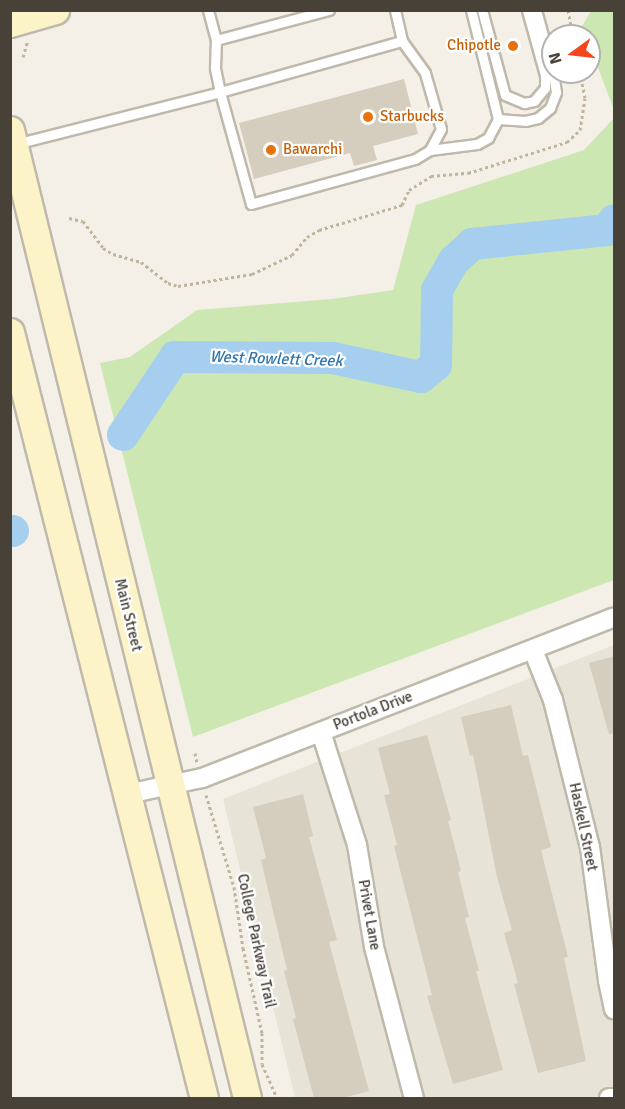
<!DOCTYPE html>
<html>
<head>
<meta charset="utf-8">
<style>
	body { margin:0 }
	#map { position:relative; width:625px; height:1109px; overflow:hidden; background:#f4f0e8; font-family:Signika,sans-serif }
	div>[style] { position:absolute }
	.residential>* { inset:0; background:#e7e3d6 }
	.green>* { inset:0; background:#cde7b2 }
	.river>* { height:32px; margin:-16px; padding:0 16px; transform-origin:16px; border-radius:16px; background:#a6ceef }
	.building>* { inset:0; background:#d5cdbd }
	.path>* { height:3px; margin-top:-1.5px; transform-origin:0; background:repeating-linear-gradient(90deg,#c0b59c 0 3px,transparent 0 6px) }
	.roads { filter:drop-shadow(2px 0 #bfb9ab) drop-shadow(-2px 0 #bfb9ab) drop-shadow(0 2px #bfb9ab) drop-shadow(0 -2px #bfb9ab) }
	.service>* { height:9px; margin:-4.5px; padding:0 4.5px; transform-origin:4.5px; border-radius:4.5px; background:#fff }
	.minor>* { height:18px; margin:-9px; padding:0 9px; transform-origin:9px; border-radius:9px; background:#fff }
	.secondary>* { height:27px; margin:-13.5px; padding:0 13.5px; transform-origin:13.5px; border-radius:13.5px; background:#fdf3c8 }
	.dots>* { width:16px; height:16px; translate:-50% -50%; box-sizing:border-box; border:3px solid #fff; border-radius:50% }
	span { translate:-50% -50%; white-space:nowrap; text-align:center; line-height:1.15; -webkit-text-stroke:4.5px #fff; paint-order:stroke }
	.food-label { font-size:15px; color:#c56008 }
	.right { translate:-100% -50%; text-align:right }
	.left { translate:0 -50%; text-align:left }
	.street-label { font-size:15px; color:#474137 }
	.water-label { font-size:16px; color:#3276b1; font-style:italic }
	.frame { position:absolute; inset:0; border:12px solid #474137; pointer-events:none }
	.north { position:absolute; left:541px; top:24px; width:60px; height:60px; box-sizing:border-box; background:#fff; border:2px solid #b5b3af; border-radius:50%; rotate:255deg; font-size:16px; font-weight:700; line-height:24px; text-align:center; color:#474137 }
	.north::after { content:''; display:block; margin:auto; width:21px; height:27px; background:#f5461d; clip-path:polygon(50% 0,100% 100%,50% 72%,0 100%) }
</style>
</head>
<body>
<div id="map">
	<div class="residential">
		<div style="clip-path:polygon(614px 645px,614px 1098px,295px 1098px,223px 799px)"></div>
	</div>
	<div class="green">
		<div style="clip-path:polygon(591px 11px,614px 11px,614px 110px,589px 44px,589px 36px,586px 36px,582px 26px)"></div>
		<div style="clip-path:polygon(614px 118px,614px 580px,193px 737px,100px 363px,130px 357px,197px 310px,332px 299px,393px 290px,416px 205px,584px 150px)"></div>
	</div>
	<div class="river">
		<div style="left:123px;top:435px;width:94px;rotate:-56.3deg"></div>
		<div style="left:175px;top:357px;width:158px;rotate:0.4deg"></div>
		<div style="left:333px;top:358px;width:90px;rotate:12.2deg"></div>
		<div style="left:421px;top:377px;width:19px;rotate:-39deg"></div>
		<div style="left:436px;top:365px;width:75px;rotate:-89.2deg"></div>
		<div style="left:437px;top:290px;width:34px;rotate:-60deg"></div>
		<div style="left:454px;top:261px;width:25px;rotate:-43deg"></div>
		<div style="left:472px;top:244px;width:136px;rotate:-5.9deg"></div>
		<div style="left:607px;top:230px;width:12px;rotate:-55deg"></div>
		<div style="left:10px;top:531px;width:3px"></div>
	</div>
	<div class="building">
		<div style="clip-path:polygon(404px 79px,418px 134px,373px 146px,377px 160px,354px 166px,350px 153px,254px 179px,239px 123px)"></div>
		<div style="clip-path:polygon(615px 656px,615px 733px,609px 734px,589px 663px)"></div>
		<div style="clip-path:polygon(511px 705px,523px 756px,528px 755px,551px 847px,541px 850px,568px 957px,564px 958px,586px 1061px,538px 1073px,514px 984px,518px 983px,504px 933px,512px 930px,497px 877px,473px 755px,470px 756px,461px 717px)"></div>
		<div style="clip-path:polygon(427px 735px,451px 820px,448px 821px,461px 871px,458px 872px,469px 917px,465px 918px,479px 971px,476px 971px,503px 1070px,453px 1084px,427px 996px,432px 995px,394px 846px,397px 845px,384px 795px,390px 794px,378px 748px)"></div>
		<div style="clip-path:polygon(303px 794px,313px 836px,309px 837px,337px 940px,329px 942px,369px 1091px,343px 1098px,314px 1098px,293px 1019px,296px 1018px,284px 971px,287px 970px,261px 860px,266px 858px,253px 807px)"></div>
	</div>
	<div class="path">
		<div style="left:568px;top:10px;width:26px;rotate:79deg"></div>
		<div style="left:23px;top:57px;width:18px;rotate:-74deg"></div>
		<div style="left:69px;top:218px;width:14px;rotate:12deg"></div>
		<div style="left:83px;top:221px;width:34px;rotate:53deg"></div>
		<div style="left:103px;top:248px;width:12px;rotate:31deg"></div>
		<div style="left:113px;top:254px;width:29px;rotate:16deg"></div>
		<div style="left:141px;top:262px;width:34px;rotate:38deg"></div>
		<div style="left:168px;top:283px;width:10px;rotate:17deg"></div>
		<div style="left:178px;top:286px;width:75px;rotate:-9.2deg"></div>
		<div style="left:252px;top:274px;width:44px;rotate:-25.4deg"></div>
		<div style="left:292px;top:255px;width:23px;rotate:-50deg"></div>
		<div style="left:307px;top:237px;width:14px;rotate:-30deg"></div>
		<div style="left:319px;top:230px;width:87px;rotate:-16.8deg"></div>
		<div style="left:402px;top:205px;width:17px;rotate:-65deg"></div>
		<div style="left:409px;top:190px;width:26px;rotate:-32deg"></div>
		<div style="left:431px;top:176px;width:37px;rotate:-5deg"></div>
		<div style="left:468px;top:173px;width:104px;rotate:-17.4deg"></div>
		<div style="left:567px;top:142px;width:18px;rotate:-43deg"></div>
		<div style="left:580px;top:130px;width:32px;rotate:-81deg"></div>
		<div style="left:585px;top:98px;width:26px;rotate:-101deg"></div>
		<div style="left:195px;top:753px;width:10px;rotate:79deg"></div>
		<div style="left:206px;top:795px;width:96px;rotate:73.1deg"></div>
		<div style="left:234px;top:887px;width:62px;rotate:81.6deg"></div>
		<div style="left:243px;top:948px;width:87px;rotate:77.4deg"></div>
		<div style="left:262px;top:1033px;width:31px;rotate:90deg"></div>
		<div style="left:262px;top:1064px;width:37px;rotate:66deg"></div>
	</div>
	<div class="roads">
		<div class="service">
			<div style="left:395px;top:10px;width:32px;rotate:77deg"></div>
			<div style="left:482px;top:10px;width:88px;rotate:74.9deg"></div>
			<div style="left:505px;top:95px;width:21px;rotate:23deg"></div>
			<div style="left:524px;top:103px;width:10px;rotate:-11deg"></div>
			<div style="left:534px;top:101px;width:17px;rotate:-50deg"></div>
			<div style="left:545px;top:88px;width:13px;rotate:-90deg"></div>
			<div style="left:545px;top:75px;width:67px;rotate:-105.5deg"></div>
			<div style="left:536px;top:10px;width:64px;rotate:74.7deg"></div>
			<div style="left:216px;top:40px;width:117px;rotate:-14.9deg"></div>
			<div style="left:498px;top:119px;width:27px;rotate:4deg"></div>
			<div style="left:525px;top:121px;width:13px;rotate:-13deg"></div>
			<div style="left:538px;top:118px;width:16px;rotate:-40deg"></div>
			<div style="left:550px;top:108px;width:17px;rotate:-69deg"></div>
			<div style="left:556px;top:92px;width:20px;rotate:-99deg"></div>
			<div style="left:15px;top:144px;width:211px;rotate:-14.2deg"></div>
			<div style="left:220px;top:92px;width:189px;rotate:-15.7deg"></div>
			<div style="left:402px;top:41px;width:39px;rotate:54deg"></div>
			<div style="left:425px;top:73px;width:58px;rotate:74.1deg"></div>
			<div style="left:441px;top:129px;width:24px;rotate:118deg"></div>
			<div style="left:430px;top:150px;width:17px;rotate:149deg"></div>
			<div style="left:415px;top:159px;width:170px;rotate:164.7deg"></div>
			<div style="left:251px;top:204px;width:116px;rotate:-105.5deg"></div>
			<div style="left:220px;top:92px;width:25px;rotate:-102deg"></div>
			<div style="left:215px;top:68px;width:28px;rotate:-88deg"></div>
			<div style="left:216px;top:40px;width:31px;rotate:-105deg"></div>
			<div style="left:430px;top:150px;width:47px;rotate:-7.3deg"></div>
			<div style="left:477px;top:144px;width:13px;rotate:-29deg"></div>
			<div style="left:488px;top:138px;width:21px;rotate:-62deg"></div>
			<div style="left:498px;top:119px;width:112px;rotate:-103.9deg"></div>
		</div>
		<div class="minor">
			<div style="left:533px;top:650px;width:54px;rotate:68.2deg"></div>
			<div style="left:553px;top:700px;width:152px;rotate:75.9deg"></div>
			<div style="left:590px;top:847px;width:135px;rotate:82.3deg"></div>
			<div style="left:608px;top:981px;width:29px;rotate:78deg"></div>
			<div style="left:321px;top:732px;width:119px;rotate:72.3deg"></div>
			<div style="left:357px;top:845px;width:103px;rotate:80.5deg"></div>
			<div style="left:374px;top:947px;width:156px;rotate:75.2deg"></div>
			<div style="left:128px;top:794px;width:76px;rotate:-12.2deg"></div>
			<div style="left:202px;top:778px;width:442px;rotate:-21.3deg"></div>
			<div style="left:609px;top:1098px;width:5px"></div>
		</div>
		<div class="secondary">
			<div style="left:10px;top:23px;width:47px;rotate:-16.1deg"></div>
			<div style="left:10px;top:130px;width:997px;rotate:76.24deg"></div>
			<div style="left:10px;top:332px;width:790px;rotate:75.79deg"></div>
		</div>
	</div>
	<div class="dots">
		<div style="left:513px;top:46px;background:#e8710a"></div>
		<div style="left:368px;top:117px;background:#e8710a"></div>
		<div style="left:271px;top:150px;background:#e8710a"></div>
	</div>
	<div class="food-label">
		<span class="right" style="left:501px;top:46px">Chipotle</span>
		<span class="left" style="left:380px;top:117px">Starbucks</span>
		<span class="left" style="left:283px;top:150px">Bawarchi</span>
	</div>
	<div class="street-label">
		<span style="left:128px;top:615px;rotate:76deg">Main Street</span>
		<span style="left:373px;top:711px;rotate:-21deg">Portola Drive</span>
		<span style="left:583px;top:827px;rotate:78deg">Haskell Street</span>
		<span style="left:369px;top:915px;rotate:80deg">Privet Lane</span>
		<span style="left:256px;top:941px;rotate:78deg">College Parkway Trail</span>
	</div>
	<div class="water-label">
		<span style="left:276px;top:359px;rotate:2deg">West Rowlett Creek</span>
	</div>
	<div class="frame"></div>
	<div class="north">N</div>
</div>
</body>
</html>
